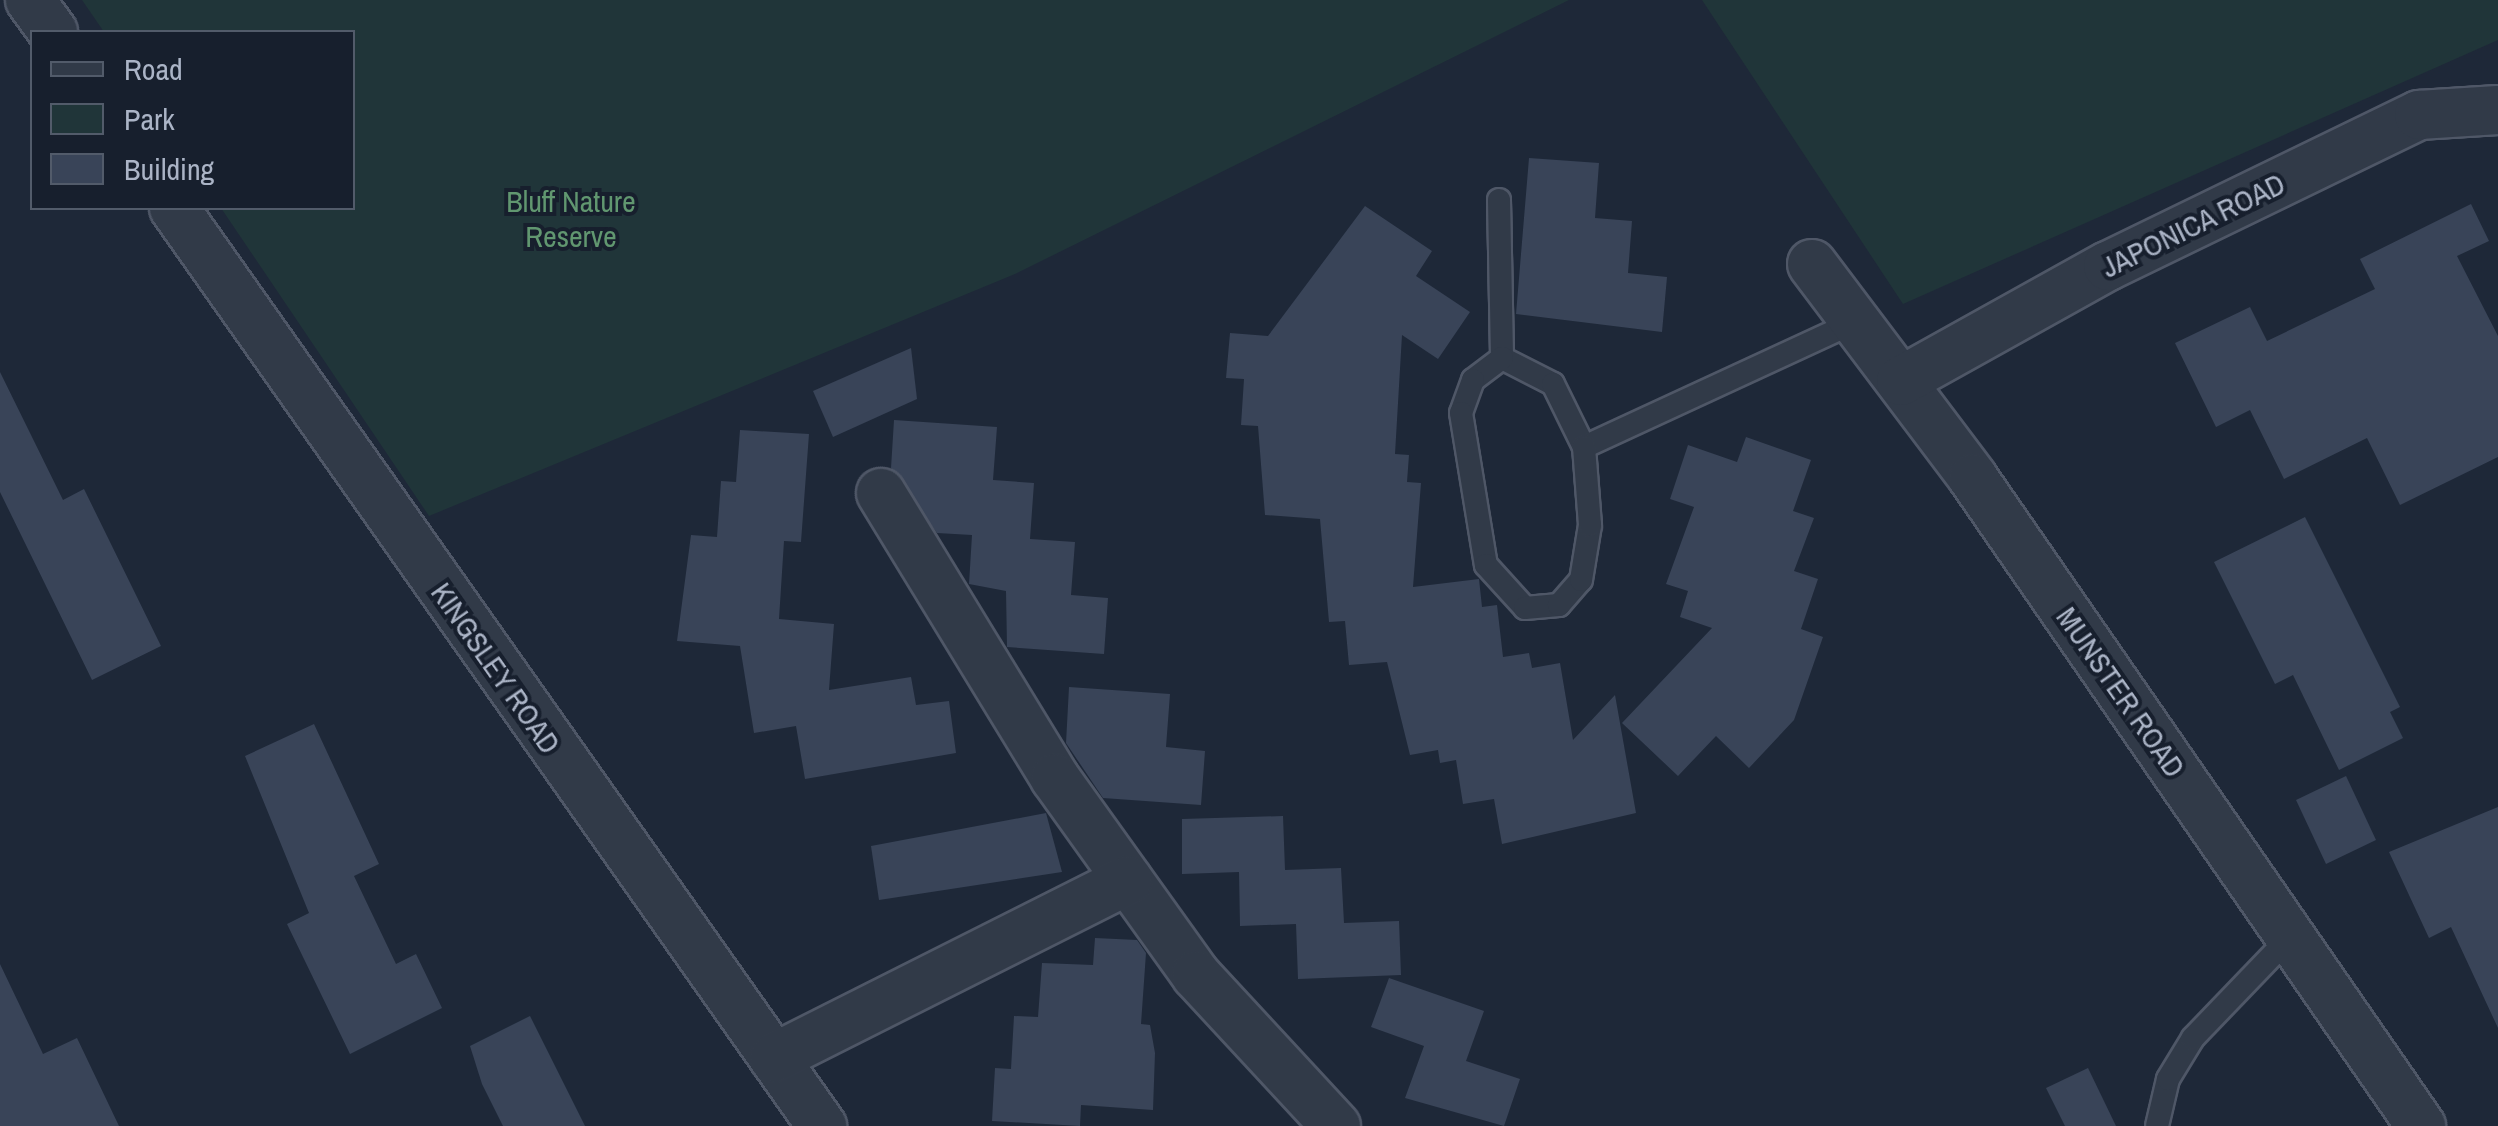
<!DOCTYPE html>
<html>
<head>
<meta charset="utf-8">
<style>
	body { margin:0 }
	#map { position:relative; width:2498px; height:1126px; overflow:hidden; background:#1e2838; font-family:"Archivo Narrow",sans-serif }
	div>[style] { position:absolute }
	.green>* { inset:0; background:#203539 }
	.building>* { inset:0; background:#394458 }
	.roads { filter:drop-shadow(2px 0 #4f5767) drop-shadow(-2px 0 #4f5767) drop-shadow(0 2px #4f5767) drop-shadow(0 -2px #4f5767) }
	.lane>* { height:22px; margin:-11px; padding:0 11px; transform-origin:11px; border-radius:11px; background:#313a48 }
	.street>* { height:48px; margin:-24px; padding:0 24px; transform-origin:24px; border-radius:24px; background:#313a48 }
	span { translate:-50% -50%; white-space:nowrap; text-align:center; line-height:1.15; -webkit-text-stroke:8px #171f2d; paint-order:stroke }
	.park-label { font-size:30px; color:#619770 }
	.street-label { font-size:30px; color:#abb4c6 }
	.legend { position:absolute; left:30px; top:30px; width:325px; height:180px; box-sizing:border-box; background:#171f2d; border:2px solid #525b6a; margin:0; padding:12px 18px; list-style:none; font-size:30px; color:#abb4c6 }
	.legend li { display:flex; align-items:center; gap:20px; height:50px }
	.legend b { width:50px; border:2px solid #525b6a }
</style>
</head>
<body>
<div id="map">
	<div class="green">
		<div style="clip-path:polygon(82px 0,1569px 0,1015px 274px,429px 516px,221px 208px,352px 208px,352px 32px,104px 32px)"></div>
		<div style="clip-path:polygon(1702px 0,2498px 0,2498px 40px,1903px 304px)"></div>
	</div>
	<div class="building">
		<div style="clip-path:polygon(1529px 158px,1599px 163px,1595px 218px,1632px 221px,1628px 273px,1667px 277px,1662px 332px,1516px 314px)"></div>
		<div style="clip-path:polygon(2471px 204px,2489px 241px,2457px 256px,2498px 336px,2498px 457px,2400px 505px,2367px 438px,2284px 479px,2250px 410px,2216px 427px,2175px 343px,2250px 307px,2267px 341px,2375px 289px,2360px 259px)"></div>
		<div style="clip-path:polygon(1365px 206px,1432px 251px,1416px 276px,1470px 312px,1438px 359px,1402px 335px,1395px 454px,1409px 455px,1407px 482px,1421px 483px,1413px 587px,1479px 579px,1482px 607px,1497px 605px,1503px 657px,1529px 653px,1532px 668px,1560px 663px,1573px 740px,1615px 695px,1636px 813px,1502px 844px,1494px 799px,1463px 804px,1456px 760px,1440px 763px,1438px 750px,1410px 755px,1387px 662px,1349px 665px,1345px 621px,1329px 622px,1320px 519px,1265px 515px,1258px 426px,1241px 425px,1244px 379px,1226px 378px,1230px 333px,1268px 336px)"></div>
		<div style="clip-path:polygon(911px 348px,917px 399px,833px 437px,813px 391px)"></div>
		<div style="clip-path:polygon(0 372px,63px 500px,84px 489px,161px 646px,92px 680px,0 492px)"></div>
		<div style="clip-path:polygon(894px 420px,997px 427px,993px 480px,1034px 483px,1030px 539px,1075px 542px,1071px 595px,1108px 598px,1104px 654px,1007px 647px,1006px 591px,969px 584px,972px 535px,937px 533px,891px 468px)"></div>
		<div style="clip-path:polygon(740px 430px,809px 434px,801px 542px,784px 541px,779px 619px,834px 624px,829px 690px,911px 677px,916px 705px,949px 701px,956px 753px,805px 779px,796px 726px,754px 733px,740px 646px,677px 641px,691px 535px,717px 537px,721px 481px,736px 482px)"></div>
		<div style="clip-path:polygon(1746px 437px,1811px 460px,1793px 511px,1814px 518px,1794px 571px,1818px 579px,1801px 629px,1823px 637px,1794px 720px,1749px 768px,1716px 736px,1678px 776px,1622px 723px,1712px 628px,1680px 617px,1688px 591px,1666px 584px,1694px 507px,1670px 499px,1688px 445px,1737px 462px)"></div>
		<div style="clip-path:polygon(2305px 517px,2400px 707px,2390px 712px,2403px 738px,2339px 770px,2293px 675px,2275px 684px,2214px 562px)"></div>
		<div style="clip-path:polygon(1069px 687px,1170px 694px,1166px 747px,1205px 751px,1201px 805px,1103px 798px,1066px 743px)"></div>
		<div style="clip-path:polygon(314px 724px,379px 864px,354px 876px,396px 964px,416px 954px,442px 1008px,350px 1054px,287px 924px,309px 913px,245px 756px)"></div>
		<div style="clip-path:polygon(2346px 776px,2376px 840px,2326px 864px,2296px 800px)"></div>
		<div style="clip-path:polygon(2498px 807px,2498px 1028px,2451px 927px,2429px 938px,2389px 852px)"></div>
		<div style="clip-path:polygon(1046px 813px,1062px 872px,879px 900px,871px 846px)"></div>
		<div style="clip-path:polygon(1283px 816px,1285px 870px,1341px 868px,1344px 923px,1399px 921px,1401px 975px,1298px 979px,1296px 924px,1240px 926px,1239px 872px,1182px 874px,1182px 819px)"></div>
		<div style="clip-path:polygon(1095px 938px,1137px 940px,1146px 953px,1141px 1024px,1150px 1025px,1155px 1053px,1153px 1110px,1081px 1105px,1080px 1126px,992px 1121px,995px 1068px,1011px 1069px,1014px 1016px,1038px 1017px,1042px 963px,1093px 965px)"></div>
		<div style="clip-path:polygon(0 964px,43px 1054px,77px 1038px,119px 1126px,0 1126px)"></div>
		<div style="clip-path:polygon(1389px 978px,1484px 1011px,1466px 1061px,1520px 1079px,1504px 1126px,1405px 1098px,1424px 1046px,1371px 1027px)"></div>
		<div style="clip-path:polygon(530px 1016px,585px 1126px,503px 1126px,482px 1084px,470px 1046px)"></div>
		<div style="clip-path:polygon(2088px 1068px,2116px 1126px,2065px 1126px,2046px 1088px)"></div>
	</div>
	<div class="roads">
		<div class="lane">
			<div style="left:1499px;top:200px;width:158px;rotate:88.9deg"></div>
			<div style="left:1502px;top:358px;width:57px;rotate:27deg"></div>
			<div style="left:1553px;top:384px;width:70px;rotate:63.8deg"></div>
			<div style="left:1584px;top:447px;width:298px;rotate:-24.8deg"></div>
			<div style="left:1502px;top:358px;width:36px;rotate:143deg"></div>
			<div style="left:1473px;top:380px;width:35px;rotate:110deg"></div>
			<div style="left:1461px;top:413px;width:154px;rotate:80.7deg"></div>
			<div style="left:1486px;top:565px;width:58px;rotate:47.8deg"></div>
			<div style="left:1525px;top:608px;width:34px;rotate:-5deg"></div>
			<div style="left:1559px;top:605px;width:33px;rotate:-49deg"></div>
			<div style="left:1581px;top:580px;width:56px;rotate:-80.7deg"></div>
			<div style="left:1590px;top:525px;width:78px;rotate:-94.4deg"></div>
			<div style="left:2157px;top:1126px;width:48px;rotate:-76.8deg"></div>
			<div style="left:2168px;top:1079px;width:48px;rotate:-58.6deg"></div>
			<div style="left:2193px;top:1038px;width:140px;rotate:-46.2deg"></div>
		</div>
		<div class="street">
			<div style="left:30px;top:0;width:39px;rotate:54deg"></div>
			<div style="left:174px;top:208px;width:1124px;rotate:54.78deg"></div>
			<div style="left:1812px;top:264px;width:268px;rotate:53deg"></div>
			<div style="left:1973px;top:478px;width:788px;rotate:55.34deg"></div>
			<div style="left:1901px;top:381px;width:237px;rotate:-29.1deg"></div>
			<div style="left:2108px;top:266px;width:346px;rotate:-25.9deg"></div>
			<div style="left:2419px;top:115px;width:79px;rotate:-3.6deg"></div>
			<div style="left:881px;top:493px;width:334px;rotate:58.6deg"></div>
			<div style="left:1055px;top:778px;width:242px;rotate:54.4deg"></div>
			<div style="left:1196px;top:975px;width:206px;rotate:47.2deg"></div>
			<div style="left:774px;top:1058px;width:396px;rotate:-26.7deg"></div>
		</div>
	</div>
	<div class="park-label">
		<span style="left:571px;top:218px">Bluff Nature<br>Reserve</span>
	</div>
	<div class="street-label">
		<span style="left:2193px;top:225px;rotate:-26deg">JAPONICA ROAD</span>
		<span style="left:496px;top:668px;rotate:55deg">KINGSLEY ROAD</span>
		<span style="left:2121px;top:692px;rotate:55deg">MUNSTER ROAD</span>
	</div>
	<ul class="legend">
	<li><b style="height:12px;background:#313a48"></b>Road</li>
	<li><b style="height:28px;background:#203539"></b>Park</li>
	<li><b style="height:28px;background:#394458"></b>Building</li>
	</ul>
</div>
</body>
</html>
